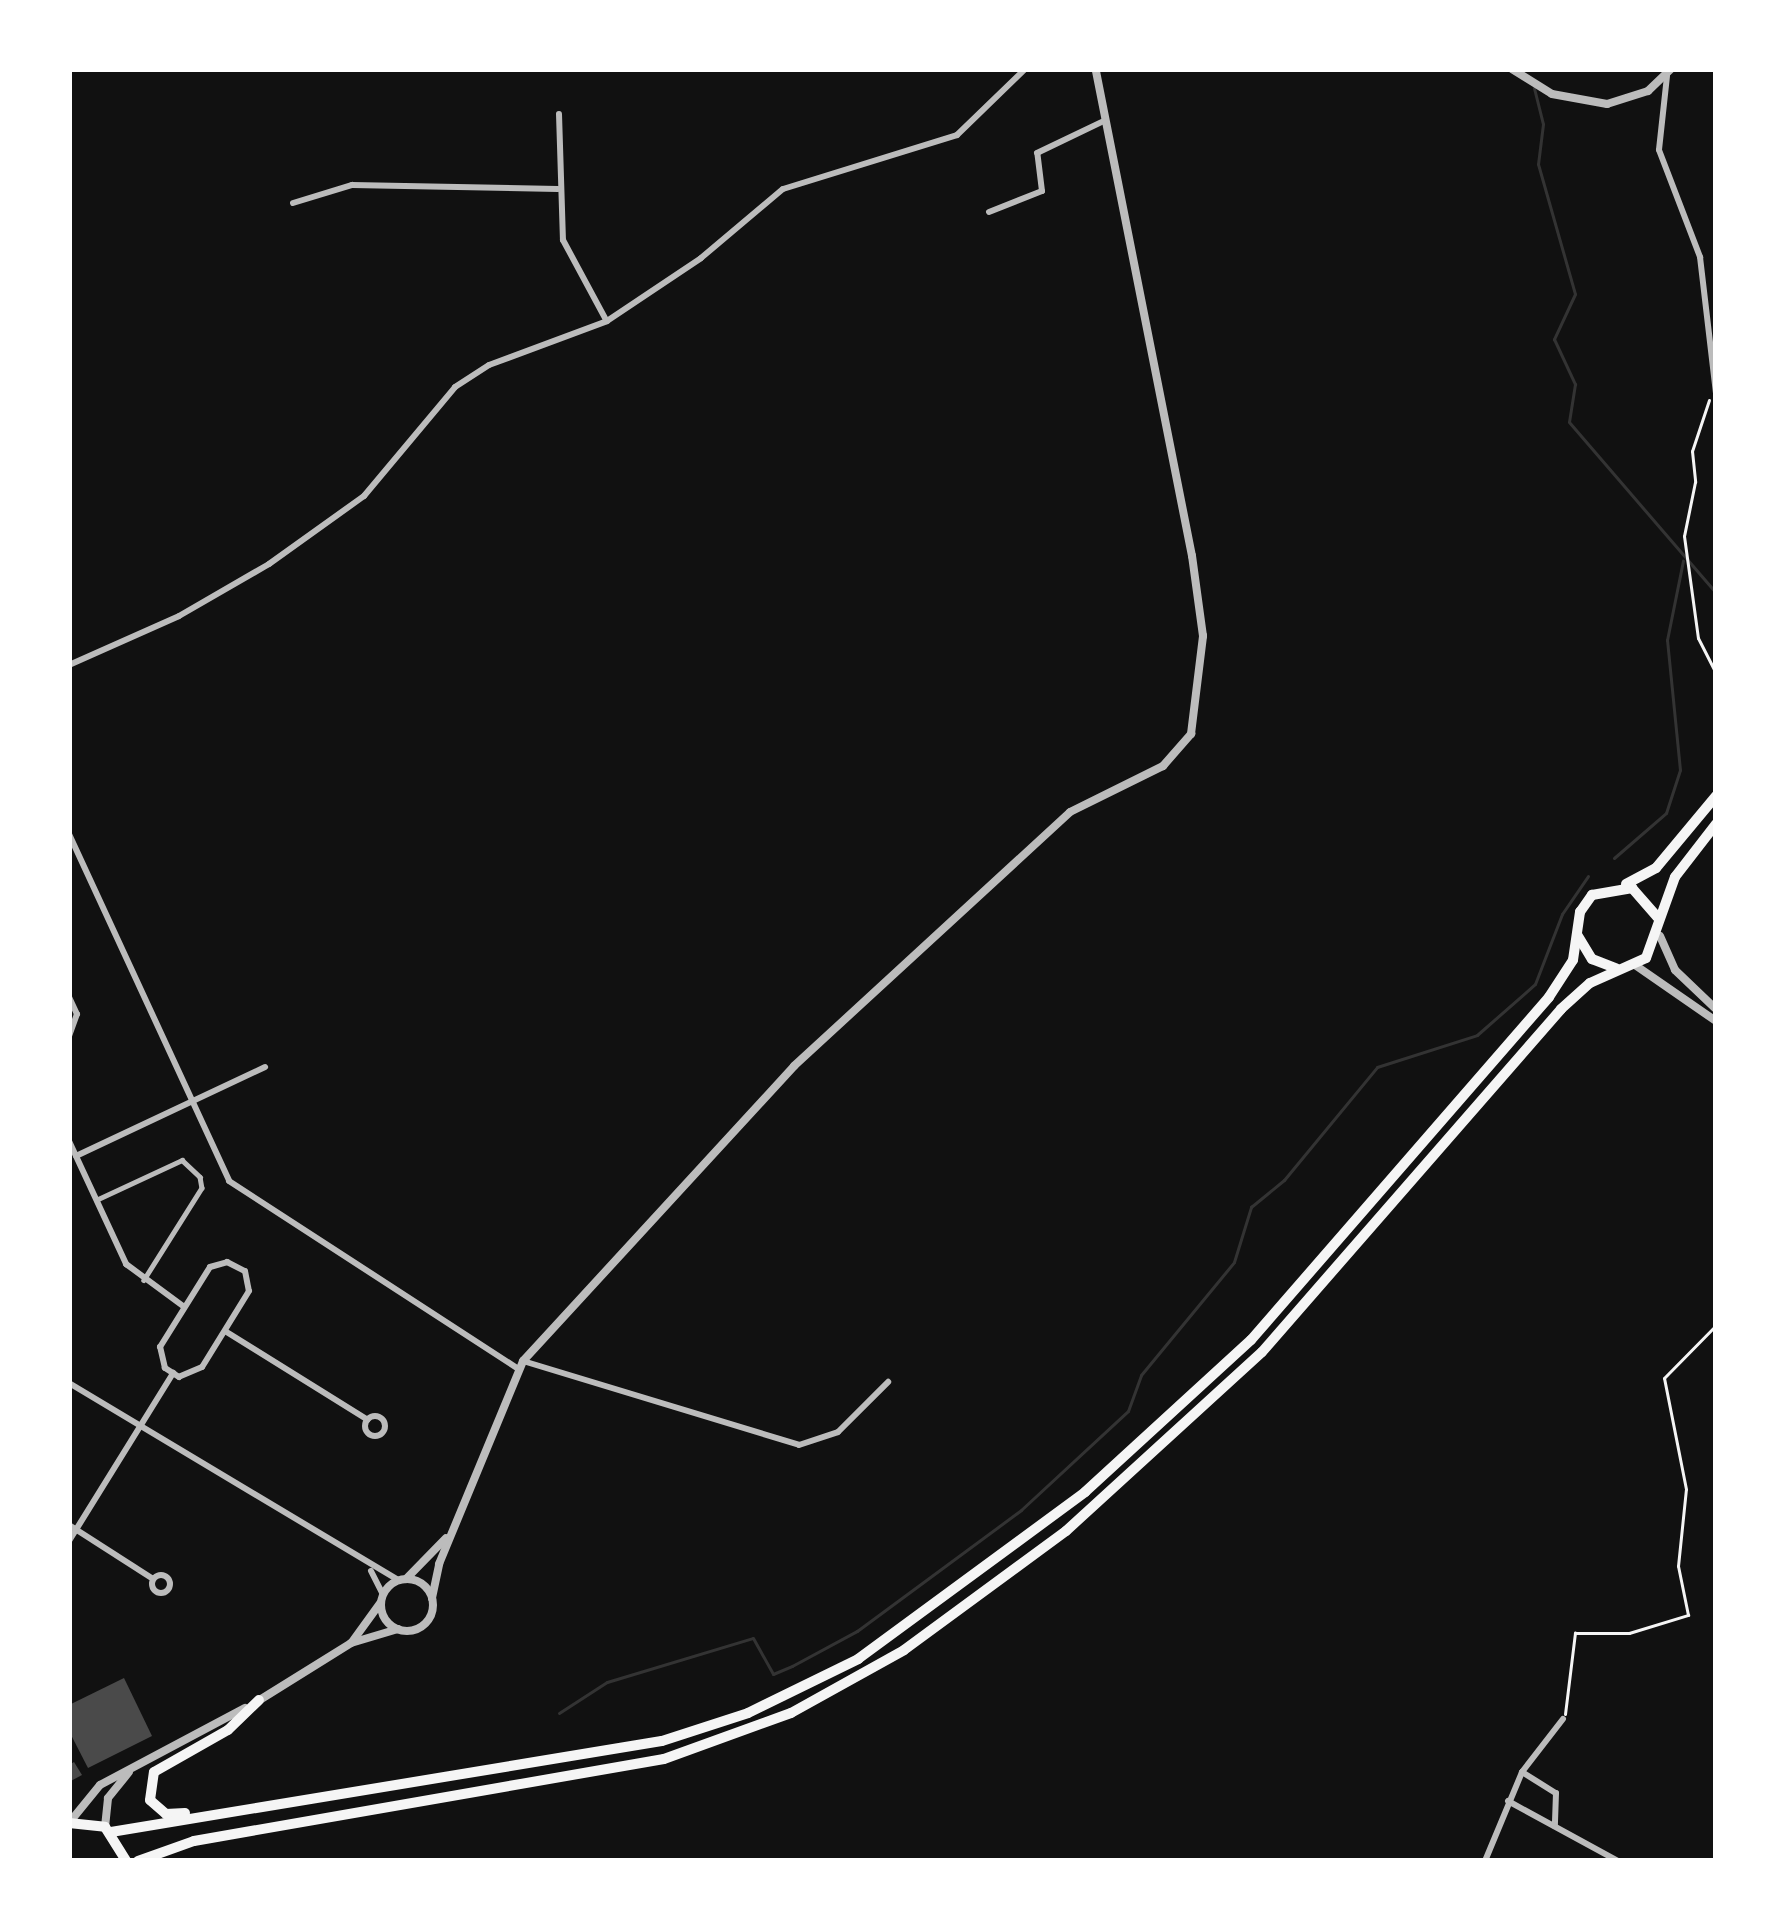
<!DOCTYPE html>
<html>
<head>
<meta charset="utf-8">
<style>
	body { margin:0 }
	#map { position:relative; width:1785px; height:1930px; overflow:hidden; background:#111; font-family:"Exo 2",sans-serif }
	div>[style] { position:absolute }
	.stream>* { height:3px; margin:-1.5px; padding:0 1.5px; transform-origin:1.5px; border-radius:1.5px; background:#333 }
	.building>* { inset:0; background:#4a4a4a }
	.path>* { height:3px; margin:-1.5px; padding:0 1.5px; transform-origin:1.5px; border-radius:1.5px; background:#f5f5f5 }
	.pedestrian>* { height:4.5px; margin:-2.25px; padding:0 2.25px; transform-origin:2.25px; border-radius:2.25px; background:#bcbcbc }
	.minor>* { height:6px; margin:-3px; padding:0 3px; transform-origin:3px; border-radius:3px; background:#bcbcbc }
	.minor>.ring { margin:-3px; padding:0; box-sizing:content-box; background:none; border:6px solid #bcbcbc; border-radius:50% }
	.tertiary>* { height:8px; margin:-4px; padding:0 4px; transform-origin:4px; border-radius:4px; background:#bcbcbc }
	.tertiary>.ring { margin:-4px; padding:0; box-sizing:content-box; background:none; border:8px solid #bcbcbc; border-radius:50% }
	.primary>* { height:10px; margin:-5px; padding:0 5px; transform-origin:5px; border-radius:5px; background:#f5f5f5 }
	span { translate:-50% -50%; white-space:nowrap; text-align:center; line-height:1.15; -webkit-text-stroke:9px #fff; paint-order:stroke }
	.frame { position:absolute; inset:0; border:72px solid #fff; pointer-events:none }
</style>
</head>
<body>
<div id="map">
	<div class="stream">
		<div style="left:1522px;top:69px;width:1px;rotate:45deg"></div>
		<div style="left:1534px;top:88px;width:37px;rotate:76deg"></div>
		<div style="left:1543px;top:124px;width:40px;rotate:97.1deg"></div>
		<div style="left:1538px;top:164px;width:135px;rotate:74.1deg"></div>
		<div style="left:1575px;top:294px;width:50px;rotate:115deg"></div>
		<div style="left:1554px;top:339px;width:50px;rotate:65deg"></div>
		<div style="left:1575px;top:384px;width:38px;rotate:99deg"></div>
		<div style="left:1569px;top:422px;width:225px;rotate:49.3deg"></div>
		<div style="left:1614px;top:858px;width:69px;rotate:-40.9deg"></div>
		<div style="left:1666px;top:813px;width:45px;rotate:-72deg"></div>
		<div style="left:1680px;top:770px;width:131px;rotate:-95.7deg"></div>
		<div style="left:1667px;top:640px;width:81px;rotate:-78.6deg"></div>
		<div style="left:559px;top:1713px;width:57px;rotate:-32.9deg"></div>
		<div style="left:607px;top:1682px;width:152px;rotate:-16.8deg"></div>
		<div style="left:753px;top:1638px;width:41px;rotate:60.9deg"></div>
		<div style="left:773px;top:1674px;width:21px;rotate:-23deg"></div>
		<div style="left:792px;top:1666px;width:74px;rotate:-28.3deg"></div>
		<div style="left:857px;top:1631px;width:204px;rotate:-36.4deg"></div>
		<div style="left:1021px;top:1510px;width:146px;rotate:-42.8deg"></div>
		<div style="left:1128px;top:1411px;width:38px;rotate:-70deg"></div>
		<div style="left:1141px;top:1375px;width:146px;rotate:-50.5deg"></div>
		<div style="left:1234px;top:1262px;width:58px;rotate:-72.8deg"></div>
		<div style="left:1251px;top:1207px;width:43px;rotate:-39.3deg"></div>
		<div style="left:1284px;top:1180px;width:146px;rotate:-50.5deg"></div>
		<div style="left:1377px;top:1067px;width:105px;rotate:-17.7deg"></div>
		<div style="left:1477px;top:1035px;width:77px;rotate:-41.3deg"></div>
		<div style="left:1535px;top:984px;width:75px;rotate:-68.9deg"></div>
		<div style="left:1562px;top:914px;width:46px;rotate:-55.6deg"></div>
	</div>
	<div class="building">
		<div style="clip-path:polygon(124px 1678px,152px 1736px,88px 1768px,69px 1731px,69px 1705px)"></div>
		<div style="clip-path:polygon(74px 1762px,82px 1775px,69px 1782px,69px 1765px)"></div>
	</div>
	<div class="path">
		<div style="left:1709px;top:400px;width:54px;rotate:108.4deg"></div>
		<div style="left:1692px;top:451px;width:31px;rotate:84deg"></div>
		<div style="left:1695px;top:482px;width:55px;rotate:101.5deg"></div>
		<div style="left:1684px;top:536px;width:103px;rotate:82.2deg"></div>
		<div style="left:1698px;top:638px;width:39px;rotate:63deg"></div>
		<div style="left:1565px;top:1714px;width:82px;rotate:-83deg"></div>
		<div style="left:1575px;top:1633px;width:54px"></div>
		<div style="left:1629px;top:1633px;width:62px;rotate:-17deg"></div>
		<div style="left:1688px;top:1615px;width:50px;rotate:-101.5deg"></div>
		<div style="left:1678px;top:1566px;width:77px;rotate:-84.1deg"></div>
		<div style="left:1686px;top:1489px;width:113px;rotate:-101.2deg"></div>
		<div style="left:1664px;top:1378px;width:74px;rotate:-45.5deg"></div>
	</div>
	<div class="pedestrian">
		<div style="left:96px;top:1200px;width:95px;rotate:-24.9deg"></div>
		<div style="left:182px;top:1160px;width:25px;rotate:43deg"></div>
		<div style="left:200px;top:1177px;width:11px;rotate:80deg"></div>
		<div style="left:202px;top:1188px;width:109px;rotate:122.2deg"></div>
	</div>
	<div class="minor">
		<div style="left:1667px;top:76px;width:74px;rotate:96.2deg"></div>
		<div style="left:1659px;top:150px;width:115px;rotate:69deg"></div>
		<div style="left:1700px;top:257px;width:137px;rotate:83.3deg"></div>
		<div style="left:559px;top:114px;width:126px;rotate:88.2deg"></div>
		<div style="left:563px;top:240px;width:91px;rotate:61.7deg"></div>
		<div style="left:293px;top:203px;width:62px;rotate:-17deg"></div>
		<div style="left:352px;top:185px;width:206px;rotate:1.1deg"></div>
		<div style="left:989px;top:212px;width:57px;rotate:-21.6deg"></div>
		<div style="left:1042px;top:191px;width:38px;rotate:-97deg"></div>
		<div style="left:1037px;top:153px;width:76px;rotate:-25.6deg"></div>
		<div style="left:69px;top:665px;width:120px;rotate:-24deg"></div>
		<div style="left:179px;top:616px;width:104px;rotate:-30deg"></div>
		<div style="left:269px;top:564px;width:117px;rotate:-35.6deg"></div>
		<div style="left:364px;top:496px;width:142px;rotate:-50.1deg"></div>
		<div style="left:455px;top:387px;width:40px;rotate:-32.9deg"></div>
		<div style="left:489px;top:365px;width:126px;rotate:-20.4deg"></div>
		<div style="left:607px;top:321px;width:113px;rotate:-33.8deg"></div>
		<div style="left:701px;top:258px;width:107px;rotate:-40.1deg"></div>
		<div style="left:783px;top:189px;width:182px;rotate:-17.2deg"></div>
		<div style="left:957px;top:135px;width:95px;rotate:-44.1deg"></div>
		<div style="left:69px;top:834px;width:382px;rotate:65.2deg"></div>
		<div style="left:229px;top:1181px;width:346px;rotate:33deg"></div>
		<div style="left:69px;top:997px;width:19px;rotate:65deg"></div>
		<div style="left:77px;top:1014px;width:23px;rotate:110deg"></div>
		<div style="left:69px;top:1141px;width:136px;rotate:65.1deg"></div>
		<div style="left:126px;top:1264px;width:71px;rotate:36.4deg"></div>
		<div style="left:76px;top:1156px;width:209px;rotate:-25.2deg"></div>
		<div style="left:227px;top:1262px;width:20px;rotate:27deg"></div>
		<div style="left:245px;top:1271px;width:20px;rotate:79deg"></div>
		<div style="left:249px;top:1291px;width:89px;rotate:121.7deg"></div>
		<div style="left:202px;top:1367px;width:25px;rotate:157deg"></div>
		<div style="left:179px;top:1377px;width:17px;rotate:-147deg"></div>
		<div style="left:165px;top:1368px;width:22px;rotate:-103deg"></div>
		<div style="left:160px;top:1347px;width:94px;rotate:-58deg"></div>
		<div style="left:210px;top:1267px;width:18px;rotate:-16deg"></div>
		<div style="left:225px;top:1331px;width:168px;rotate:31.9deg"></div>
		<div style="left:523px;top:1361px;width:288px;rotate:16.9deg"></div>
		<div style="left:799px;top:1445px;width:41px;rotate:-18.4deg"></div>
		<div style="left:838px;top:1432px;width:71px;rotate:-45deg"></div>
		<div style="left:69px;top:1383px;width:383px;rotate:30.9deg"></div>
		<div class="ring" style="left:365px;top:1416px;width:14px;height:14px"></div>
		<div style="left:69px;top:1525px;width:100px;rotate:32.7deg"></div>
		<div style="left:69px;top:1541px;width:198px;rotate:-58.2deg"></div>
		<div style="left:371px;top:1571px;width:27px;rotate:63deg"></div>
		<div class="ring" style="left:152px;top:1575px;width:12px;height:12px"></div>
		<div style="left:1522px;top:1772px;width:40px;rotate:32deg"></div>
		<div style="left:1556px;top:1793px;width:33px;rotate:92deg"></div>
		<div style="left:1508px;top:1801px;width:125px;rotate:28.6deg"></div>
		<div style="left:1485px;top:1861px;width:96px;rotate:-67.4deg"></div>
		<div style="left:1522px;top:1772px;width:67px;rotate:-52.3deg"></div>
	</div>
	<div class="tertiary">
		<div style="left:1512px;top:69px;width:47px;rotate:32deg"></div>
		<div style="left:1552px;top:94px;width:56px;rotate:10.3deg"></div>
		<div style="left:1607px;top:104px;width:43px;rotate:-17.6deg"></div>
		<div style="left:1648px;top:91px;width:32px;rotate:-44deg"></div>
		<div style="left:1660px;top:936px;width:37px;rotate:66deg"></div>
		<div style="left:1675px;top:970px;width:57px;rotate:43.6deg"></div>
		<div style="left:1635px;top:965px;width:98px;rotate:34.7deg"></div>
		<div style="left:406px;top:1579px;width:57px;rotate:-45.7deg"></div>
		<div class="ring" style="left:381px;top:1579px;width:44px;height:44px"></div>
		<div style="left:432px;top:1598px;width:35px;rotate:-78deg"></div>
		<div style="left:439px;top:1564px;width:220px;rotate:-67.5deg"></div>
		<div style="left:523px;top:1361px;width:401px;rotate:-47.4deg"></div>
		<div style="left:794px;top:1066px;width:375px;rotate:-42.6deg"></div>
		<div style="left:1070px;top:812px;width:104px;rotate:-26.3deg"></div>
		<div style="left:1163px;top:766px;width:43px;rotate:-48.8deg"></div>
		<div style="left:1191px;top:734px;width:99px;rotate:-83deg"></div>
		<div style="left:1203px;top:636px;width:81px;rotate:-97.8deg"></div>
		<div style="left:1192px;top:556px;width:496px;rotate:-101.2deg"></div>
		<div style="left:352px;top:1642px;width:49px;rotate:-54.1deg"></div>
		<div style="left:258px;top:1701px;width:110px;rotate:-31.9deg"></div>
		<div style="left:351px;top:1643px;width:49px;rotate:-16.6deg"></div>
		<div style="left:69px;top:1823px;width:49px;rotate:-50.8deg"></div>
		<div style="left:100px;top:1785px;width:164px;rotate:-28deg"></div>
		<div style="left:105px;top:1827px;width:29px;rotate:-84deg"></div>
		<div style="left:108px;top:1798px;width:33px;rotate:-51deg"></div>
	</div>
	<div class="primary">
		<div style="left:1626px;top:884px;width:34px;rotate:-28deg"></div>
		<div style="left:1656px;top:868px;width:94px;rotate:-50.2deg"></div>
		<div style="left:1578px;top:936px;width:27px;rotate:59deg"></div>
		<div style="left:1592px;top:959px;width:26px;rotate:21deg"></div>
		<div style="left:185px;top:1813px;width:19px;rotate:177deg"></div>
		<div style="left:166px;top:1814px;width:21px;rotate:-139deg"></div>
		<div style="left:150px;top:1800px;width:28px;rotate:-82deg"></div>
		<div style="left:154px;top:1772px;width:85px;rotate:-29.6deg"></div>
		<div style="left:228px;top:1730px;width:43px;rotate:-44.1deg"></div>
		<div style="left:69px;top:1823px;width:36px;rotate:6deg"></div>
		<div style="left:105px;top:1827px;width:40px;rotate:58deg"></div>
		<div style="left:111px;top:1832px;width:558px;rotate:-9.38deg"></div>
		<div style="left:662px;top:1741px;width:90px;rotate:-18deg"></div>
		<div style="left:748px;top:1713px;width:123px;rotate:-26.1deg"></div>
		<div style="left:858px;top:1659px;width:282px;rotate:-36.3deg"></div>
		<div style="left:1085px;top:1492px;width:225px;rotate:-42.5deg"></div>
		<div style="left:1251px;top:1340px;width:454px;rotate:-49deg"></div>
		<div style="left:1549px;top:997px;width:44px;rotate:-57deg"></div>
		<div style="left:1573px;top:960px;width:49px;rotate:-81.7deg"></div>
		<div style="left:1580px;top:912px;width:21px;rotate:-55deg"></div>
		<div style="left:1592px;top:895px;width:41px;rotate:-9.9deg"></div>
		<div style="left:1632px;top:888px;width:41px;rotate:48.9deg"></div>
		<div style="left:138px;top:1861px;width:59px;rotate:-19.7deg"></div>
		<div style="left:194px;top:1841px;width:477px;rotate:-9.9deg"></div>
		<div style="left:664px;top:1759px;width:135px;rotate:-19.9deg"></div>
		<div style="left:791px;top:1713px;width:129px;rotate:-29.1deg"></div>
		<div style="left:904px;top:1650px;width:201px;rotate:-36.3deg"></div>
		<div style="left:1066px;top:1531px;width:265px;rotate:-42.4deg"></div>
		<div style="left:1262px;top:1352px;width:455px;rotate:-48.9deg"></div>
		<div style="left:1561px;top:1009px;width:39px;rotate:-42deg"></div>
		<div style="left:1590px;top:983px;width:61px;rotate:-24.1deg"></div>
		<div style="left:1646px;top:958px;width:86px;rotate:-70.3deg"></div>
		<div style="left:1675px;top:877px;width:67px;rotate:-52.3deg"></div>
	</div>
	<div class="frame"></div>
</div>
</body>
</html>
